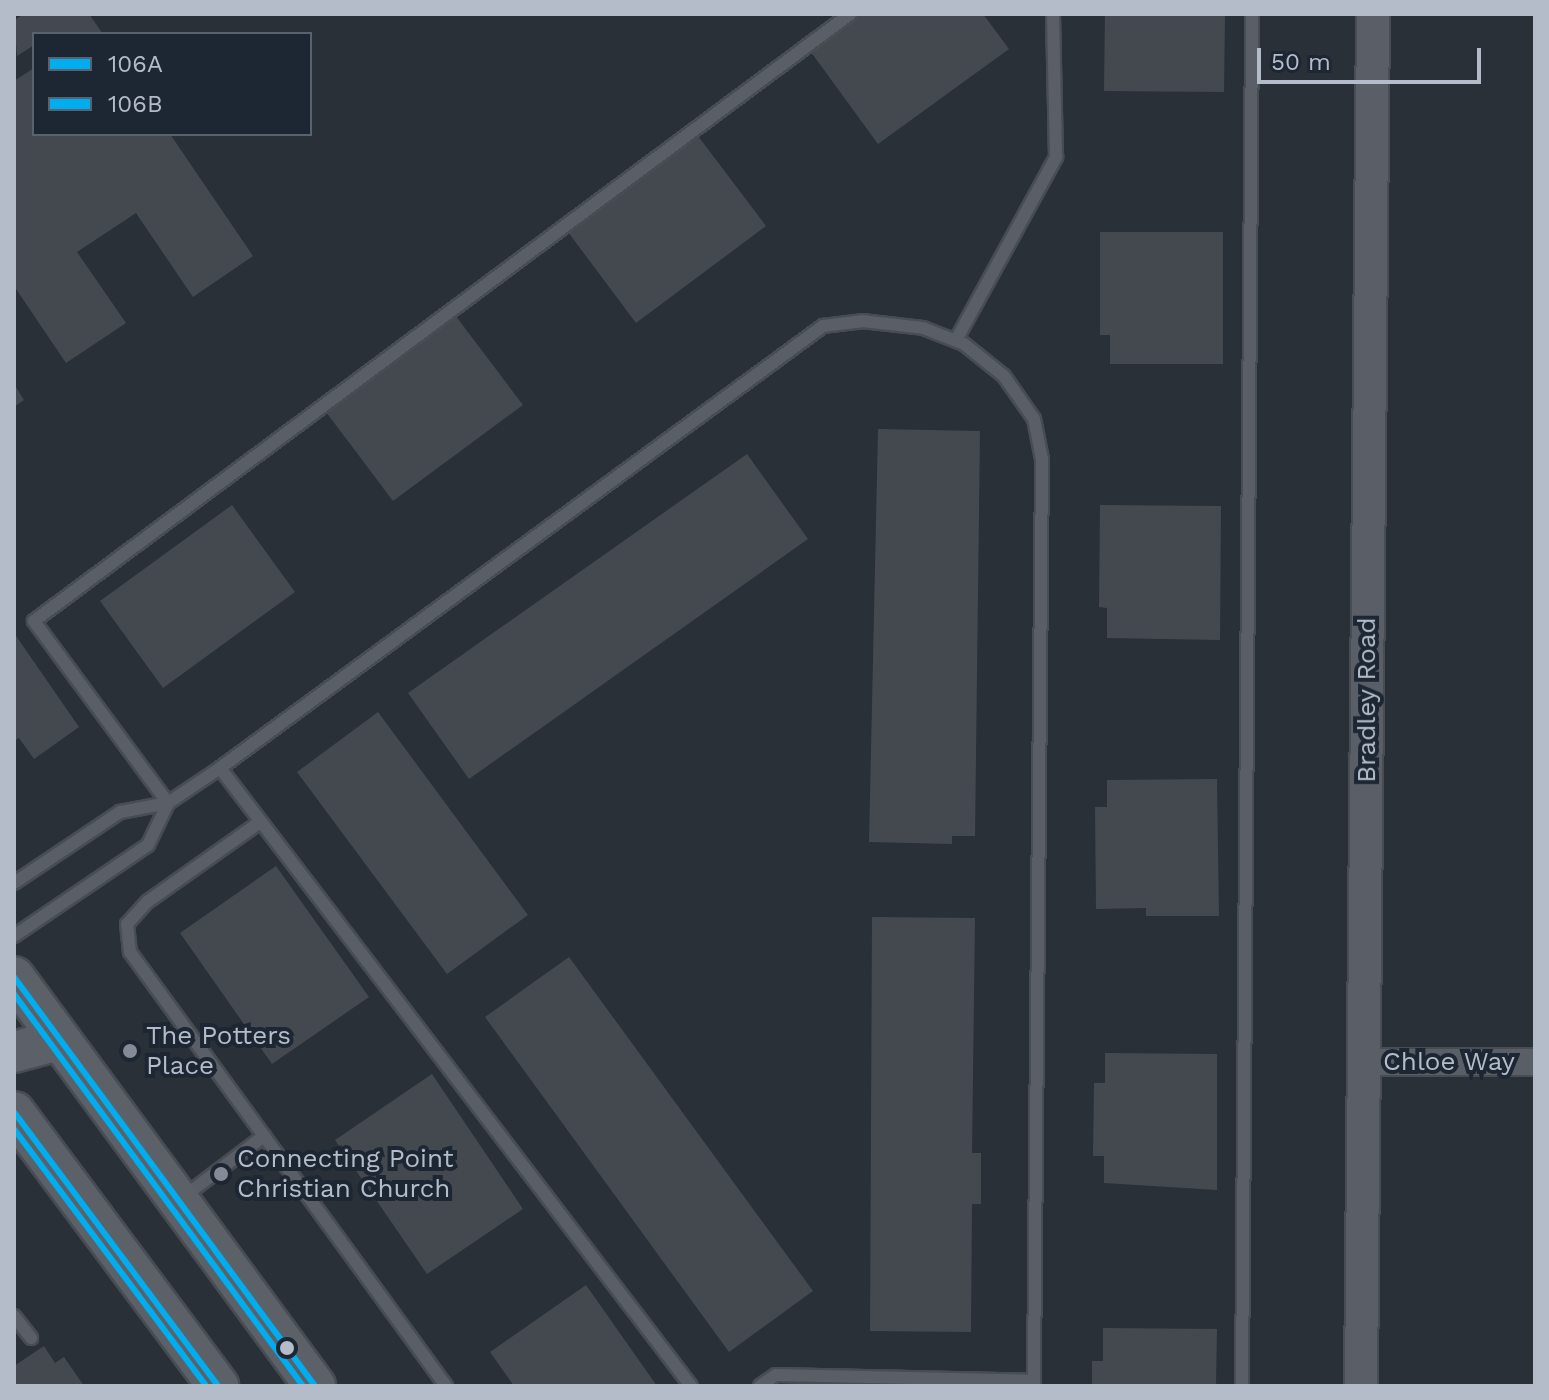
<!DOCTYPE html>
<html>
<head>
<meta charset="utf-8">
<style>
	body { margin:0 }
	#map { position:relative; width:1549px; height:1400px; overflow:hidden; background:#2a3038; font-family:"Work Sans",sans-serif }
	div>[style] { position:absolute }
	.building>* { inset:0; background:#444950 }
	.roads { filter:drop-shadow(2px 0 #484c53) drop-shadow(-2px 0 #484c53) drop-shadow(0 2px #484c53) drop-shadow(0 -2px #484c53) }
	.service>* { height:12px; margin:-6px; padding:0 6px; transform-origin:6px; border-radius:6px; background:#5a5e66 }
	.minor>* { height:26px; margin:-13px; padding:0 13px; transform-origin:13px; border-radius:13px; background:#5a5e66 }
	.tertiary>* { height:32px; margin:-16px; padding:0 16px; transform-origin:16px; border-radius:16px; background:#5a5e66 }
	.primary>* { height:40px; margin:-20px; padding:0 20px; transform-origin:20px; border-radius:20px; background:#5c6168 }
	.bus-1>* { height:6px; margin:-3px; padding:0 3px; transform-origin:3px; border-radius:3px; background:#00adef }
	.bus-2>* { height:6px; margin:-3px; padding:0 3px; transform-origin:3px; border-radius:3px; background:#00adef }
	.dots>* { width:22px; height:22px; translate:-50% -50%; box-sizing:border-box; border:4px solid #1d2633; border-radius:50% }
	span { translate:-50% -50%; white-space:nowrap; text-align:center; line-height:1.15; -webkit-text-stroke:8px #1d2633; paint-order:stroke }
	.street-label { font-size:26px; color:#b4bcc9 }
	.poi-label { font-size:26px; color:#b4bcc9 }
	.left { translate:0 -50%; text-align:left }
	.frame { position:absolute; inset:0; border:16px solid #b4bcc9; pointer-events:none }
	.legend { position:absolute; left:32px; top:32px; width:280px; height:104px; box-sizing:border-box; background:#1d2633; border:2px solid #59626f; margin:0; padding:10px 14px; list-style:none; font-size:24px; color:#b4bcc9 }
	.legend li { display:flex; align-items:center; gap:16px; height:40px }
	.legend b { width:40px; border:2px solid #59626f }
	.scale { position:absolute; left:1257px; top:48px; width:224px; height:36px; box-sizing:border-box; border:4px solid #b4bcc9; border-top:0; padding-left:10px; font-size:24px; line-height:28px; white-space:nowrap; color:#b4bcc9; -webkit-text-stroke:6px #1d2633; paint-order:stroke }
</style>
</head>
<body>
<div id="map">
	<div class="building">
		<div style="clip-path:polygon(24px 14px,89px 14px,103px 34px,34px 34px,34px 45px,17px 56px,14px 20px)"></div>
		<div style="clip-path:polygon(854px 14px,983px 14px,1009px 49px,878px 144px,808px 48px)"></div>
		<div style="clip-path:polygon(1105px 14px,1225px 14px,1224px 92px,1104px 91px)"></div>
		<div style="clip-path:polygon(34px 68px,34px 134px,170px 134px,253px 256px,193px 297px,136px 213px,77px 252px,126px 323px,66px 363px,14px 286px,14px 81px)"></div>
		<div style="clip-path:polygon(695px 132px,766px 226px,636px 323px,565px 228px)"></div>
		<div style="clip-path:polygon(1100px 232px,1223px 232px,1223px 364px,1110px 364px,1110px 335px,1100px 335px)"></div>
		<div style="clip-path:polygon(452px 311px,523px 405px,393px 501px,323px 408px)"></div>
		<div style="clip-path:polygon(14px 384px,24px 400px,14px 407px)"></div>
		<div style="clip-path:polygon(878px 429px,980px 431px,975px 836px,952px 836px,952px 844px,869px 842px)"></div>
		<div style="clip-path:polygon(747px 454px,808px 539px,469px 779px,408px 693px)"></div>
		<div style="clip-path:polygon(232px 505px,295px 592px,163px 688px,100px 601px)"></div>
		<div style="clip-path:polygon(1100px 505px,1221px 506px,1220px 640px,1107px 638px,1107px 608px,1099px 607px)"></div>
		<div style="clip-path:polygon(14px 633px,79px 727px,34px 759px,19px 738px,14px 741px)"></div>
		<div style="clip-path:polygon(378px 712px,528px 915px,447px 974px,297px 772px)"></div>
		<div style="clip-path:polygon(1217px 779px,1219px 916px,1146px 916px,1146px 908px,1096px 909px,1095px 807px,1107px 807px,1107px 780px)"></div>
		<div style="clip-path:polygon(276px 866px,369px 997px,272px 1064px,180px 933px)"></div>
		<div style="clip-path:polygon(872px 917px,975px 918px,972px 1153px,981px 1153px,981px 1204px,972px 1204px,971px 1332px,870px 1331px)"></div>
		<div style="clip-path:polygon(569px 957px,813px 1291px,729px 1352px,485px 1017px)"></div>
		<div style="clip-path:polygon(1105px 1053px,1217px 1054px,1217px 1190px,1104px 1183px,1104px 1156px,1093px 1156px,1094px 1083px,1105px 1083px)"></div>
		<div style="clip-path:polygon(432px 1074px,523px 1209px,427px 1274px,335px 1140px)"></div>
		<div style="clip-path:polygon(586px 1285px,657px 1386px,514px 1386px,490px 1352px)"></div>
		<div style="clip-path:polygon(1103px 1328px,1217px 1329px,1216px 1386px,1092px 1386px,1092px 1361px,1103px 1361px)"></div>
		<div style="clip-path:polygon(44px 1346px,55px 1363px,64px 1357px,84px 1386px,14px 1386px,14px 1366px)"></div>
	</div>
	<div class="roads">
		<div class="service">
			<div style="left:956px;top:340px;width:209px;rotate:-61.3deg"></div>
			<div style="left:1056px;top:157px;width:143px;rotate:-91.2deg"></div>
			<div style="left:220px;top:768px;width:748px;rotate:-36.24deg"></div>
			<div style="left:823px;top:326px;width:39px;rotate:-7deg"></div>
			<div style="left:862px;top:321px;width:61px;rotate:6.5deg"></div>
			<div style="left:923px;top:328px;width:44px;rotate:21.3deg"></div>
			<div style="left:964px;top:344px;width:51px;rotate:38.7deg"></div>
			<div style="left:1004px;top:376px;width:52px;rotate:55.1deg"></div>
			<div style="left:1034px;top:419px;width:41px;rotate:78.7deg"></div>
			<div style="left:1042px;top:459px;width:922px;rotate:90.5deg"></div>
			<div style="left:168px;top:803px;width:226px;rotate:-126.4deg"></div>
			<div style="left:34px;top:621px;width:1017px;rotate:-36.64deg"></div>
			<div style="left:260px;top:822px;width:138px;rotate:144.7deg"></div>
			<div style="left:147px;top:902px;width:30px;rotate:132deg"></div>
			<div style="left:127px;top:924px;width:28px;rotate:84deg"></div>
			<div style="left:130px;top:952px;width:537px;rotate:53.94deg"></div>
			<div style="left:14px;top:883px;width:128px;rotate:-33.8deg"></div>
			<div style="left:120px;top:812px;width:49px;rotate:-10.6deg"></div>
			<div style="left:168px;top:803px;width:63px;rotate:-33.9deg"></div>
			<div style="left:220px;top:768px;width:777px;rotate:52.69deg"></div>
			<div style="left:14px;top:936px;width:162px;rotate:-34.2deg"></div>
			<div style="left:148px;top:845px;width:47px;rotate:-64.5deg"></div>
			<div style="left:182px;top:1198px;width:103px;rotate:-37.1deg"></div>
			<div style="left:14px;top:1316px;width:28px;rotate:52deg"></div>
			<div style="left:760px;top:1386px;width:19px;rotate:-35deg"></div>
			<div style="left:776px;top:1375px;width:258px;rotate:1.3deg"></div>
			<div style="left:1034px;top:1381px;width:5px;rotate:90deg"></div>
			<div style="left:1242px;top:1386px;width:1372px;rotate:-89.58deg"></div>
		</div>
		<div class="minor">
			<div style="left:1364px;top:1062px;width:171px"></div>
		</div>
		<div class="tertiary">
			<div style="left:1361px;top:1386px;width:1372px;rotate:-89.5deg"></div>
		</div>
		<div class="primary">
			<div style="left:14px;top:977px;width:508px;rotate:53.65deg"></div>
			<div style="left:14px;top:1052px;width:46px;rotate:-15.3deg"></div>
			<div style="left:14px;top:1112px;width:342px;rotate:53.3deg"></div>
		</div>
	</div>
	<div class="bus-1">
		<div style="left:14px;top:977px;width:508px;rotate:53.65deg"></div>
		<div style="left:14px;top:1112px;width:342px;rotate:53.3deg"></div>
	</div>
	<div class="bus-2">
		<div style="left:14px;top:994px;width:487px;rotate:53.6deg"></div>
		<div style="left:14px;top:1129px;width:321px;rotate:53.2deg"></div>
	</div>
	<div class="dots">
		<div style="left:130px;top:1051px;background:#848b96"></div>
		<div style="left:221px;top:1174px;background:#848b96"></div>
		<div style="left:287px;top:1348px;background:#b4bcc9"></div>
	</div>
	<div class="street-label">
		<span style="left:1367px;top:700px;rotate:-90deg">Bradley Road</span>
		<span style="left:1449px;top:1062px">Chloe Way</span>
	</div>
	<div class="poi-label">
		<span class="left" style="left:146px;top:1051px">The Potters<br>Place</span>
		<span class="left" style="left:237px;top:1174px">Connecting Point<br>Christian Church</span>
	</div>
	<div class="frame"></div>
	<ul class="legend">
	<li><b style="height:10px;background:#00adef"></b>106A</li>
	<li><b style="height:10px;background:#00adef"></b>106B</li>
	</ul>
	<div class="scale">50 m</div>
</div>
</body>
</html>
